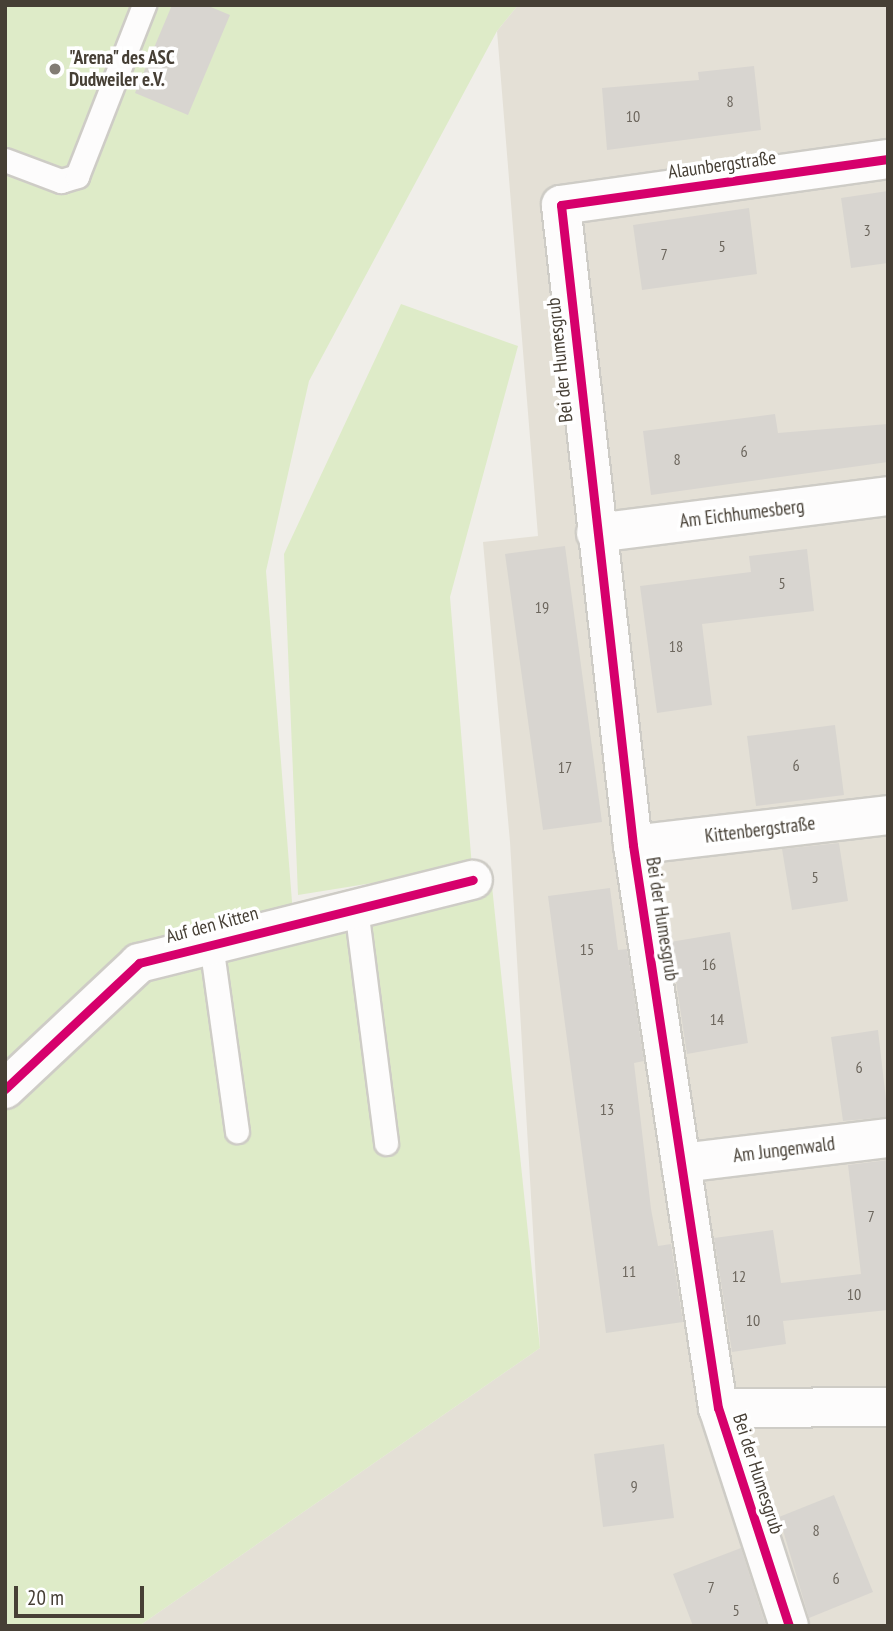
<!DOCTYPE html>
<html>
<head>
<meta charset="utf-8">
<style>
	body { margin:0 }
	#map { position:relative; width:893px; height:1631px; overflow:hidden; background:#f0eee9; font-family:"PT Sans Narrow",sans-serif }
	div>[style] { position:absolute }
	.residential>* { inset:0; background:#e4e0d6 }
	.green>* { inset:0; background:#deebc8 }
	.building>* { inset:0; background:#d8d5d0 }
	.roads { filter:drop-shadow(2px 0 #ceccc6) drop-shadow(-2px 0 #ceccc6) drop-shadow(0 2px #ceccc6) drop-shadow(0 -2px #ceccc6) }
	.service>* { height:23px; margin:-11.5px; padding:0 11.5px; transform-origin:11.5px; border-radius:11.5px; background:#fdfcfc }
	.minor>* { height:38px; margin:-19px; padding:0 19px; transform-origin:19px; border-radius:19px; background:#fdfcfc }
	.cycleway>* { height:9px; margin:-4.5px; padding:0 4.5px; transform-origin:4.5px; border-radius:4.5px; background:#d6006c }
	.dots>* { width:19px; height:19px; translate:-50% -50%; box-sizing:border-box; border:4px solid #fff; border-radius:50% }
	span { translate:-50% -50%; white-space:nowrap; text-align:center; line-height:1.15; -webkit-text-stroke:7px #fff; paint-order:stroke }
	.number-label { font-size:16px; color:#6c665d }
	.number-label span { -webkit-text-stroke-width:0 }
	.poi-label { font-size:19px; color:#463f35; font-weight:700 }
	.left { translate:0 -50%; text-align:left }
	.street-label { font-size:19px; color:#463f35 }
	.frame { position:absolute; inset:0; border:7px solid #463f35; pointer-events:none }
	.scale { position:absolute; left:14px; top:1586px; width:130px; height:32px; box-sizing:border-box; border:4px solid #463f35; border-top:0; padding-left:9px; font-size:21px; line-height:24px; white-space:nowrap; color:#463f35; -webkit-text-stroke:5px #fff; paint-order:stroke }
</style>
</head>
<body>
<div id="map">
	<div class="residential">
		<div style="clip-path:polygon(518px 5px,888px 5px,888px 1626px,139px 1626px,540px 1348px,510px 842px,483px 542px,538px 536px,497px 31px)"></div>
	</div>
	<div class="green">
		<div style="clip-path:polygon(5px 5px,518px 5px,497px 31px,309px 381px,266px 571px,294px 927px,492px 886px,540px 1348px,139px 1626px,5px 1626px)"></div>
		<div style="clip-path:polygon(401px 304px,518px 346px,450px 597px,472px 867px,298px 895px,284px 554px)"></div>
	</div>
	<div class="building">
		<div style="clip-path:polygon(172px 5px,206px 5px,230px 15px,188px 115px,135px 93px)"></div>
		<div style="clip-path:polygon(754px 66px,761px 130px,607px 150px,602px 88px,699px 80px,698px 72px)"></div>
		<div style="clip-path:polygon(888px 191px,888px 263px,851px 268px,841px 198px)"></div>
		<div style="clip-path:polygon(749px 208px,757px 274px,642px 290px,633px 225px)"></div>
		<div style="clip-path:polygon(775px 414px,778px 433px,888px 424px,888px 462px,651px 495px,643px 431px)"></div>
		<div style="clip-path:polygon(565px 546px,602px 822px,543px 830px,505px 554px)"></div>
		<div style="clip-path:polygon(807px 549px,814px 611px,702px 624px,712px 705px,657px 713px,640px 586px,751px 572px,749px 556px)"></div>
		<div style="clip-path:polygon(835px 725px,844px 795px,756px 806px,747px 736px)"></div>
		<div style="clip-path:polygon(839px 843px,848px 901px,792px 910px,782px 849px)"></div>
		<div style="clip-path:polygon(610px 888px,618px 950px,627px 949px,644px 1061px,634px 1063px,651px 1209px,658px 1246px,671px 1244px,683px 1322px,606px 1333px,548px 896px)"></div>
		<div style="clip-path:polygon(730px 932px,748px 1043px,687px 1054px,670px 942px)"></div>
		<div style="clip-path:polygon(878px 1030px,888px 1117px,843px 1121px,831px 1037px)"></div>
		<div style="clip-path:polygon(888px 1160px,888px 1310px,783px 1321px,786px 1344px,732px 1352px,714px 1238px,773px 1230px,781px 1283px,861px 1274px,848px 1165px)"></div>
		<div style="clip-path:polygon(664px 1444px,674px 1518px,603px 1527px,594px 1454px)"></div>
		<div style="clip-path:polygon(834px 1495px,873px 1592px,809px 1618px,779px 1517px)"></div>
		<div style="clip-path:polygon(741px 1548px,766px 1626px,693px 1626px,673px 1574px)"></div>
	</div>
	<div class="roads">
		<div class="service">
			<div style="left:5px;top:160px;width:60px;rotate:20.6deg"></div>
			<div style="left:61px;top:181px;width:17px;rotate:-17deg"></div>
			<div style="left:77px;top:176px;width:184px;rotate:-68.6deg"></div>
			<div style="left:356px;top:908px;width:237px;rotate:82.7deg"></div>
			<div style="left:211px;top:944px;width:189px;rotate:82.1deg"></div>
		</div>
		<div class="minor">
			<div style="left:596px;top:533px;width:294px;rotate:-7.2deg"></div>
			<div style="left:633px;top:845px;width:257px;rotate:-6.7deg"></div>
			<div style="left:5px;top:1089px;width:184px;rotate:-43.2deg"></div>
			<div style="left:139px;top:963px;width:344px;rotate:-14deg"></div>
			<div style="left:681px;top:1163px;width:209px;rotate:-6.9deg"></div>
			<div style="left:718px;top:1408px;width:170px;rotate:-0.3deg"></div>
			<div style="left:789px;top:1626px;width:229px;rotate:-108deg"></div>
			<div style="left:718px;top:1408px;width:569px;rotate:-98.59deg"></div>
			<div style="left:633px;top:845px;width:644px;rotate:-96.42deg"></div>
			<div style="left:561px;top:205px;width:330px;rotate:-8deg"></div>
		</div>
	</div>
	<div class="cycleway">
		<div style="left:5px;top:1089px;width:184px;rotate:-43.2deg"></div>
		<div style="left:139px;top:963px;width:344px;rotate:-14deg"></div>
		<div style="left:789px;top:1626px;width:229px;rotate:-108deg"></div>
		<div style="left:718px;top:1408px;width:569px;rotate:-98.59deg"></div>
		<div style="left:633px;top:845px;width:644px;rotate:-96.42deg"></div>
		<div style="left:561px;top:205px;width:330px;rotate:-8deg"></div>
	</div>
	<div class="dots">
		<div style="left:55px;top:69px;background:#827c74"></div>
	</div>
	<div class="number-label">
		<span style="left:730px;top:101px">8</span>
		<span style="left:633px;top:116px">10</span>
		<span style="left:867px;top:230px">3</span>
		<span style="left:722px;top:246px">5</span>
		<span style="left:664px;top:254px">7</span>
		<span style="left:744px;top:451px">6</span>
		<span style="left:677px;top:459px">8</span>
		<span style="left:782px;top:583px">5</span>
		<span style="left:542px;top:607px">19</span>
		<span style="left:676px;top:646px">18</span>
		<span style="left:796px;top:765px">6</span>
		<span style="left:565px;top:767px">17</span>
		<span style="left:815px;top:877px">5</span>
		<span style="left:587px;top:949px">15</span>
		<span style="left:709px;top:964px">16</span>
		<span style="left:717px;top:1019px">14</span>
		<span style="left:859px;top:1067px">6</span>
		<span style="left:607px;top:1109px">13</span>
		<span style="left:871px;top:1216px">7</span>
		<span style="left:629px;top:1271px">11</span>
		<span style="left:739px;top:1276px">12</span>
		<span style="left:854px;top:1294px">10</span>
		<span style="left:753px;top:1320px">10</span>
		<span style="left:634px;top:1486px">9</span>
		<span style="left:816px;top:1530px">8</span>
		<span style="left:836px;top:1578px">6</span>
		<span style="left:711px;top:1587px">7</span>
		<span style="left:736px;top:1610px">5</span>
	</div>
	<div class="poi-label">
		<span class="left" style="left:69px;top:69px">"Arena" des ASC<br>Dudweiler e.V.</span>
	</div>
	<div class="street-label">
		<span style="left:722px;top:165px;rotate:-8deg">Alaunbergstraße</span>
		<span style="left:560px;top:360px;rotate:-96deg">Bei der Humesgrub</span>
		<span style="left:742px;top:514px;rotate:-7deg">Am Eichhumesberg</span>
		<span style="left:760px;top:830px;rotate:-7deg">Kittenbergstraße</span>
		<span style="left:662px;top:919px;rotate:81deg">Bei der Humesgrub</span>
		<span style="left:212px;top:925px;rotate:-15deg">Auf den Kitten</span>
		<span style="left:784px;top:1150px;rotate:-7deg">Am Jungenwald</span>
		<span style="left:758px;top:1474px;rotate:72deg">Bei der Humesgrub</span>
	</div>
	<div class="frame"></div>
	<div class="scale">20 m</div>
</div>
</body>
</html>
